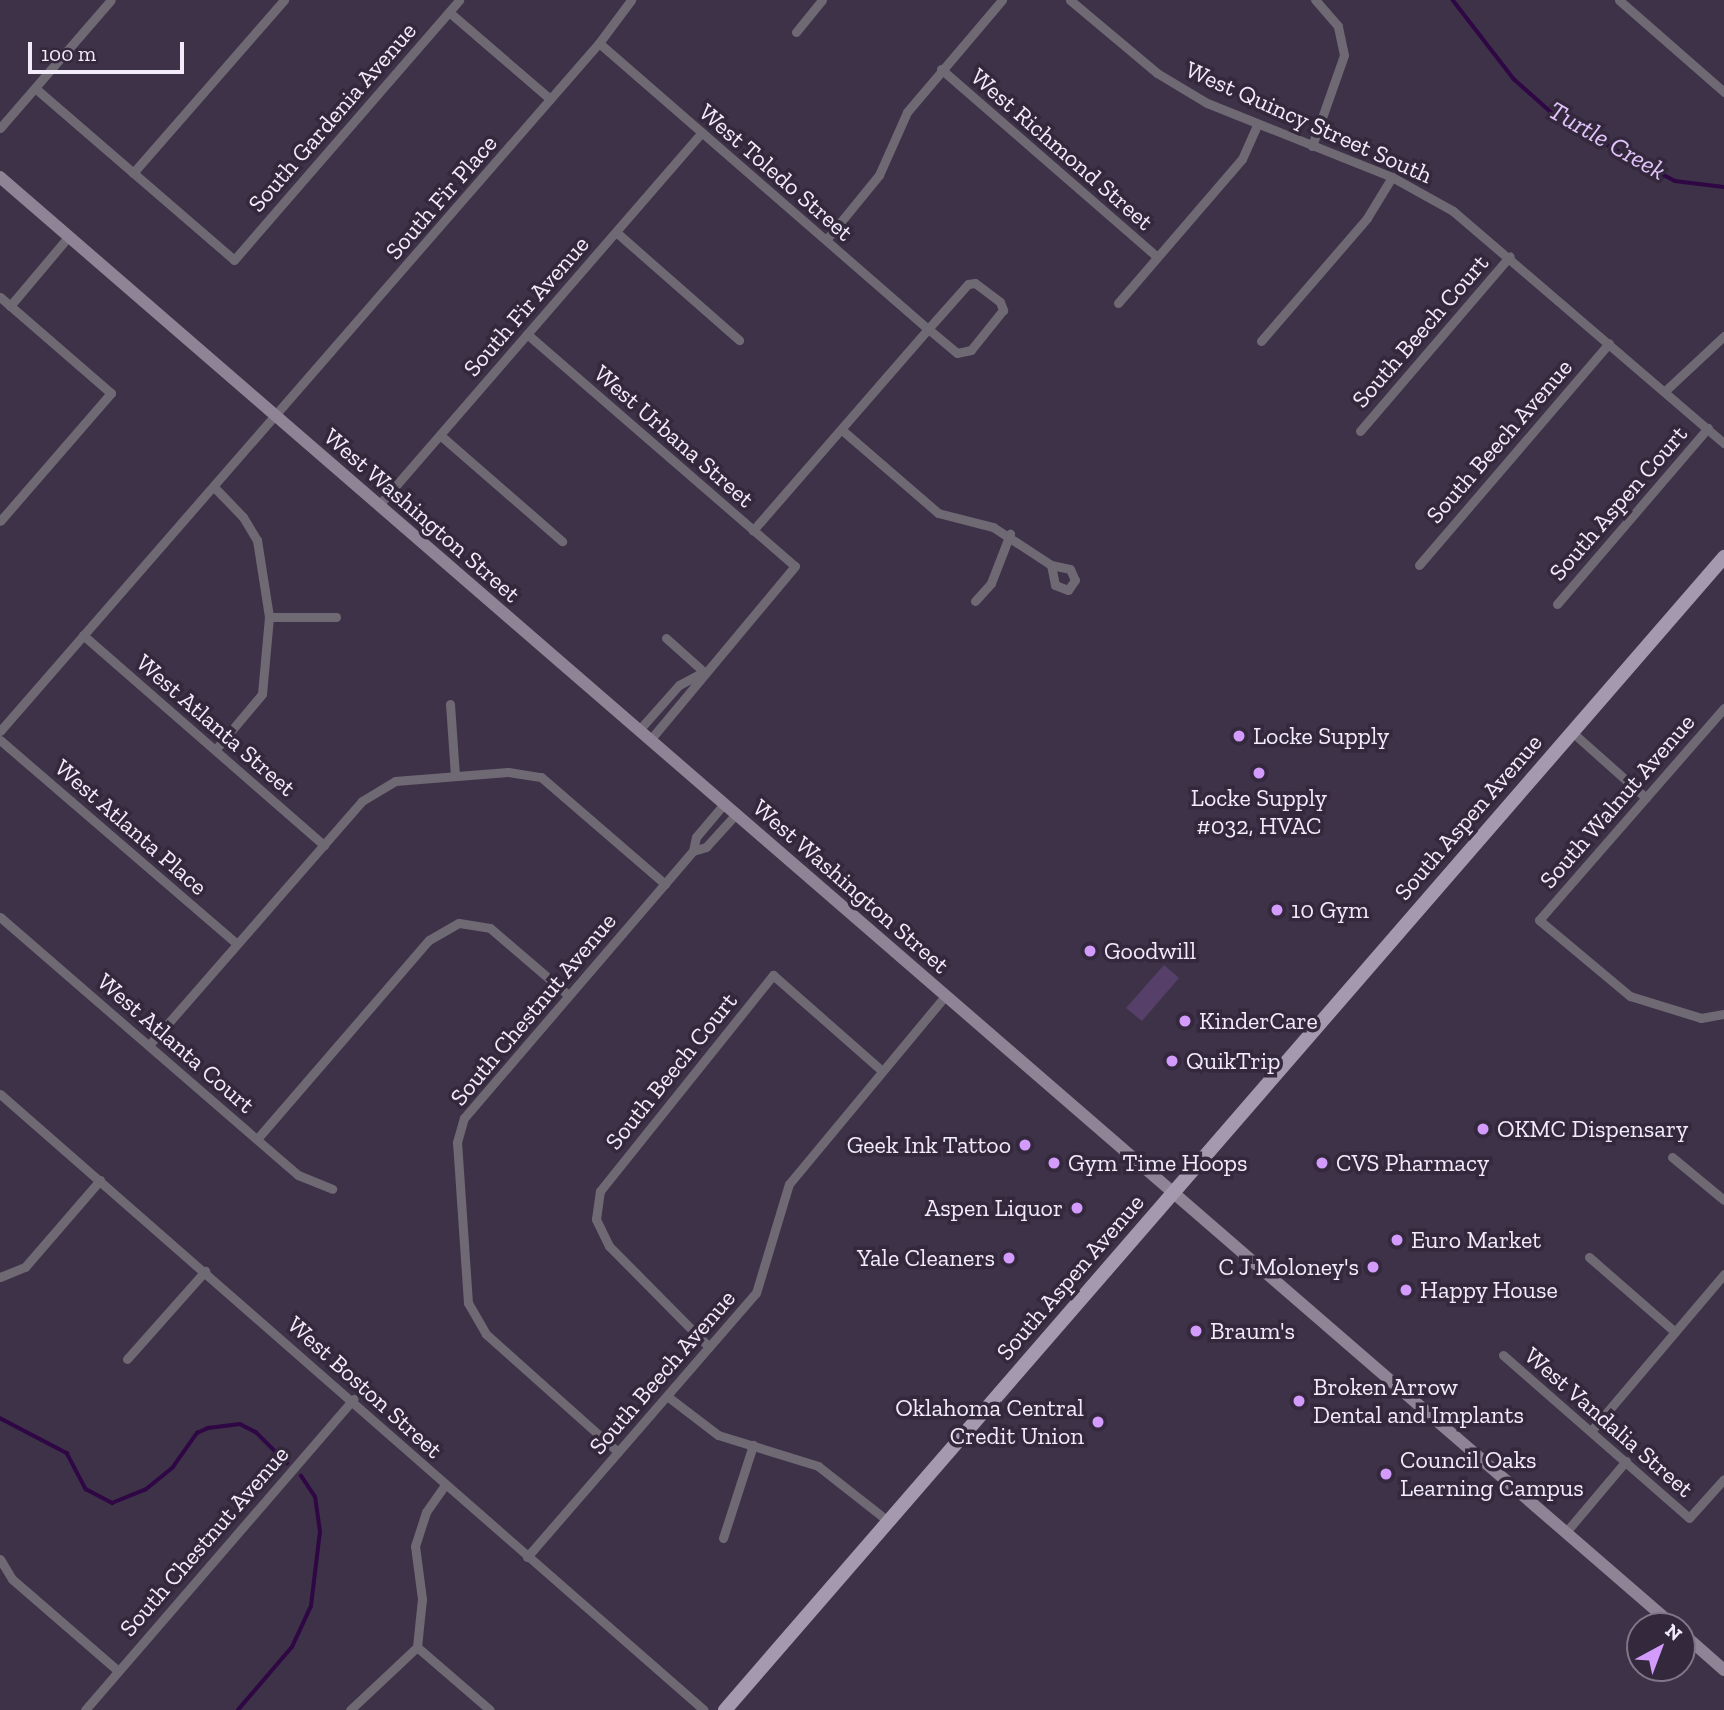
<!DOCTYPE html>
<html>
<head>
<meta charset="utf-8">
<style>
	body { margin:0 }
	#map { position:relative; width:1724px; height:1710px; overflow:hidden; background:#3e3248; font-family:"Zilla Slab",serif }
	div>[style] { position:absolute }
	.green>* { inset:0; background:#563f68 }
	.stream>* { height:3.5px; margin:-1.75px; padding:0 1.75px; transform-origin:1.75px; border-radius:1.75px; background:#2e0744 }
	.minor>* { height:9px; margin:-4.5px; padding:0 4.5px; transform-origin:4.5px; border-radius:4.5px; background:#6f6974 }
	.secondary>* { height:12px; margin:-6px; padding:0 6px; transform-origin:6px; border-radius:6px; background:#8e8495 }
	.primary>* { height:14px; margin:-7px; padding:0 7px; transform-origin:7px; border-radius:7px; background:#a599af }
	.dots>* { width:19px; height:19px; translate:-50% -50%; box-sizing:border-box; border:4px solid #34283d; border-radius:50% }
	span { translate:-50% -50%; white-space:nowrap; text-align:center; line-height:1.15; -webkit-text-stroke:7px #34283d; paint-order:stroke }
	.street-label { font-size:24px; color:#f2ebf9 }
	.poi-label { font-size:24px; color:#f2ebf9 }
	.left { translate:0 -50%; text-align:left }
	.right { translate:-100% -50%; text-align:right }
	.water-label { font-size:26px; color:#e2c4fb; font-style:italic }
	.north { position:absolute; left:1626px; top:1612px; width:70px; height:70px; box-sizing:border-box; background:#34283d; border:2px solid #807688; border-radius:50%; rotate:41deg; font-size:19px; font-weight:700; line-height:28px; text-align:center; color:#f2ebf9 }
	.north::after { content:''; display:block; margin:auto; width:24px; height:32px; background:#d39cfc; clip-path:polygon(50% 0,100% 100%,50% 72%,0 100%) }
	.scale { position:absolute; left:28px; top:42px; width:156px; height:32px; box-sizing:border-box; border:4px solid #f2ebf9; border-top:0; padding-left:9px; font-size:21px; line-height:24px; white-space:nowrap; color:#f2ebf9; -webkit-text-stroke:5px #34283d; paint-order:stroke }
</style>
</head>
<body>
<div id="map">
	<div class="green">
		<div style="clip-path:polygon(1164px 965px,1179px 978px,1142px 1021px,1126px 1008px)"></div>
	</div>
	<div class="stream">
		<div style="left:1453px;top:0;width:100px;rotate:52.3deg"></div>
		<div style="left:1514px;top:79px;width:62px;rotate:41.7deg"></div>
		<div style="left:1560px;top:120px;width:130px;rotate:27.9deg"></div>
		<div style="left:1675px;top:181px;width:49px;rotate:7deg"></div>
		<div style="left:0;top:1418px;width:76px;rotate:27.6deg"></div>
		<div style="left:67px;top:1453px;width:41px;rotate:62.2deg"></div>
		<div style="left:86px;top:1489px;width:30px;rotate:28deg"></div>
		<div style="left:112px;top:1503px;width:35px;rotate:-22deg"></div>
		<div style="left:145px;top:1490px;width:36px;rotate:-39deg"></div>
		<div style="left:173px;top:1467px;width:42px;rotate:-54.8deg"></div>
		<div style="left:197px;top:1433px;width:12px;rotate:-24deg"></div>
		<div style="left:208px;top:1428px;width:32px;rotate:-7deg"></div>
		<div style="left:240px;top:1424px;width:18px;rotate:27deg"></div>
		<div style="left:256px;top:1432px;width:44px;rotate:45deg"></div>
		<div style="left:238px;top:1710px;width:83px;rotate:-49.4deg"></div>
		<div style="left:292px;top:1647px;width:45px;rotate:-65.1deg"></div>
		<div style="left:311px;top:1606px;width:75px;rotate:-83.1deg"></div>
		<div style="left:320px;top:1532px;width:35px;rotate:-98deg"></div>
		<div style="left:315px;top:1497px;width:25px;rotate:-124deg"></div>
	</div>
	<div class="minor">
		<div style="left:1070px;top:0;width:114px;rotate:40deg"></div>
		<div style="left:1157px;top:73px;width:58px;rotate:31deg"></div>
		<div style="left:1207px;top:103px;width:199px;rotate:21.8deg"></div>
		<div style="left:1392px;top:177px;width:70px;rotate:29.1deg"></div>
		<div style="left:1453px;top:211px;width:357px;rotate:40.6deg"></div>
		<div style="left:1619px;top:0;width:140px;rotate:41.2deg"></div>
		<div style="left:449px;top:12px;width:133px;rotate:40.7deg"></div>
		<div style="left:796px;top:32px;width:41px;rotate:-50.9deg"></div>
		<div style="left:599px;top:43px;width:436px;rotate:41deg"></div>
		<div style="left:928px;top:329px;width:267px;rotate:131deg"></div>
		<div style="left:941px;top:69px;width:286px;rotate:41deg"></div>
		<div style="left:35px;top:88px;width:263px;rotate:40.8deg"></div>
		<div style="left:234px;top:260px;width:344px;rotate:-49.1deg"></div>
		<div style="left:0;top:128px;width:169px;rotate:-49.1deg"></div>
		<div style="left:1312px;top:146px;width:96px;rotate:-70.6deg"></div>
		<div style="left:1344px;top:55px;width:30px;rotate:-102deg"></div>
		<div style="left:1338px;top:26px;width:35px;rotate:-131deg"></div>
		<div style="left:133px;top:173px;width:230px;rotate:-48.9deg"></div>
		<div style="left:616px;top:232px;width:164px;rotate:41.3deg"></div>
		<div style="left:826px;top:240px;width:84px;rotate:-50.8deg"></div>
		<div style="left:879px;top:175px;width:69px;rotate:-66deg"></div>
		<div style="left:907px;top:112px;width:147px;rotate:-49.7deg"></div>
		<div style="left:975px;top:283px;width:31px;rotate:37deg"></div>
		<div style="left:1000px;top:302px;width:9px;rotate:69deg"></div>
		<div style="left:1003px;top:310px;width:51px;rotate:128.7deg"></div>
		<div style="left:971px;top:350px;width:14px;rotate:168deg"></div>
		<div style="left:957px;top:353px;width:38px;rotate:-140deg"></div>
		<div style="left:928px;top:329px;width:60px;rotate:-48.4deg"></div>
		<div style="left:968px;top:284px;width:7px;rotate:-8deg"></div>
		<div style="left:0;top:297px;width:147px;rotate:40.9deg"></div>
		<div style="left:111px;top:393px;width:169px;rotate:130.9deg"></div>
		<div style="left:1118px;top:303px;width:190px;rotate:-49.3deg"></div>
		<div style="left:1242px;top:159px;width:37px;rotate:-66deg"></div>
		<div style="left:10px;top:306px;width:92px;rotate:-49.9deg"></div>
		<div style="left:527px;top:334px;width:354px;rotate:40.9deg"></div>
		<div style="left:795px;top:566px;width:226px;rotate:129.8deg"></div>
		<div style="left:1261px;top:341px;width:162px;rotate:-49.2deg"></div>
		<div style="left:1367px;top:218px;width:48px;rotate:-58.6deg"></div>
		<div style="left:1665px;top:391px;width:81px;rotate:-43deg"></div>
		<div style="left:842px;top:430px;width:127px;rotate:40.8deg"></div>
		<div style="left:938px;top:513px;width:57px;rotate:14.3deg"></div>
		<div style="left:993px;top:527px;width:69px;rotate:33.2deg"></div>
		<div style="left:1051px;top:565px;width:19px;rotate:12deg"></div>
		<div style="left:1070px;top:569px;width:12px;rotate:66deg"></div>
		<div style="left:1075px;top:580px;width:12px;rotate:125deg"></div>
		<div style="left:1068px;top:590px;width:14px;rotate:-159deg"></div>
		<div style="left:1055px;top:585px;width:20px;rotate:-101deg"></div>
		<div style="left:1360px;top:431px;width:230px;rotate:-49.4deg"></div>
		<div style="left:440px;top:435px;width:162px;rotate:41deg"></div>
		<div style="left:215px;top:488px;width:40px;rotate:46deg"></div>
		<div style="left:243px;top:517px;width:27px;rotate:59deg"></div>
		<div style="left:257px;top:540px;width:78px;rotate:81.1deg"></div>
		<div style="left:269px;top:617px;width:77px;rotate:95.2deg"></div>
		<div style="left:262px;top:694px;width:72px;rotate:129.9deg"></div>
		<div style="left:379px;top:505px;width:493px;rotate:-49.1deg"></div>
		<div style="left:1419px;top:565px;width:292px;rotate:-49.4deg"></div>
		<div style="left:975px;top:601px;width:24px;rotate:-48deg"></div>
		<div style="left:991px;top:583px;width:53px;rotate:-68.8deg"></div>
		<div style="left:1557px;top:604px;width:232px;rotate:-49.4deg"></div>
		<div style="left:269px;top:617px;width:67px"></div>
		<div style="left:83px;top:635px;width:320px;rotate:41.1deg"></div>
		<div style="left:666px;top:638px;width:51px;rotate:41.8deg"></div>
		<div style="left:450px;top:704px;width:71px;rotate:86deg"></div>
		<div style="left:1724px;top:708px;width:281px;rotate:131.1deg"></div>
		<div style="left:1539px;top:920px;width:119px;rotate:39.9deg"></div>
		<div style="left:1630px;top:996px;width:74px;rotate:17.2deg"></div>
		<div style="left:1701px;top:1018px;width:23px;rotate:-10deg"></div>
		<div style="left:639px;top:730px;width:60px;rotate:-48.4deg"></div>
		<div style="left:679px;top:685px;width:26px;rotate:-28deg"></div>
		<div style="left:0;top:731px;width:912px;rotate:-48.96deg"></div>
		<div style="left:599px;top:43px;width:54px;rotate:-53.3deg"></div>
		<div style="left:1572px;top:732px;width:99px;rotate:41.7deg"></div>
		<div style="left:0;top:740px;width:311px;rotate:40.7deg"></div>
		<div style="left:693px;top:851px;width:14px;rotate:-17deg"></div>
		<div style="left:706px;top:847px;width:45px;rotate:-47.7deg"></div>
		<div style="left:0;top:917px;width:394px;rotate:40.9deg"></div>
		<div style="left:298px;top:1175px;width:37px;rotate:22deg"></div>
		<div style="left:150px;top:1044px;width:322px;rotate:-48.9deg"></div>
		<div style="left:362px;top:801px;width:39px;rotate:-31deg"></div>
		<div style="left:395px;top:781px;width:113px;rotate:-4.6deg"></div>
		<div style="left:508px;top:772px;width:33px;rotate:9deg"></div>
		<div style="left:541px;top:777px;width:164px;rotate:40.8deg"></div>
		<div style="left:0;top:1094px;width:935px;rotate:41.19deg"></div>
		<div style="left:257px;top:1139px;width:263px;rotate:-49.2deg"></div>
		<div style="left:429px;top:940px;width:34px;rotate:-30deg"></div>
		<div style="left:459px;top:923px;width:31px;rotate:9deg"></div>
		<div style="left:490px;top:928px;width:101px;rotate:40.6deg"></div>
		<div style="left:1672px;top:1157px;width:67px;rotate:39.6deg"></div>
		<div style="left:1589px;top:1257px;width:114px;rotate:41.1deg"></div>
		<div style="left:0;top:1277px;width:27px;rotate:-22deg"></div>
		<div style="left:25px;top:1267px;width:115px;rotate:-49.2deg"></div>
		<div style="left:709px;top:1347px;width:142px;rotate:-134.7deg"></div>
		<div style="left:609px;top:1246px;width:30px;rotate:-116deg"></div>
		<div style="left:596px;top:1219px;width:28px;rotate:-82deg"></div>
		<div style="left:600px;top:1191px;width:277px;rotate:-51.3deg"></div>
		<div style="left:773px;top:975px;width:144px;rotate:41.3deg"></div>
		<div style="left:1503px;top:1355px;width:247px;rotate:41.2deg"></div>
		<div style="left:1689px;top:1518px;width:52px;rotate:-48.1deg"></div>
		<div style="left:127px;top:1359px;width:118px;rotate:-48.4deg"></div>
		<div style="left:667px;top:1396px;width:64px;rotate:37.4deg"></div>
		<div style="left:718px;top:1435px;width:105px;rotate:17.2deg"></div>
		<div style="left:818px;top:1466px;width:89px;rotate:38.2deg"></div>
		<div style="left:1591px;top:1431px;width:206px;rotate:-49.7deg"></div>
		<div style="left:618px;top:1452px;width:177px;rotate:-138.2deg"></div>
		<div style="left:486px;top:1334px;width:36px;rotate:-120deg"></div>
		<div style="left:468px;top:1303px;width:161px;rotate:-93.9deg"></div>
		<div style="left:457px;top:1142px;width:25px;rotate:-74deg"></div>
		<div style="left:464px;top:1118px;width:352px;rotate:-49.4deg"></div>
		<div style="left:693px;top:851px;width:14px;rotate:-78deg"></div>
		<div style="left:696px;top:837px;width:43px;rotate:-49.7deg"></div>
		<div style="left:1566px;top:1532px;width:93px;rotate:-49.8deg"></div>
		<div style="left:723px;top:1538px;width:98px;rotate:-72.1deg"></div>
		<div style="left:527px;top:1557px;width:349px;rotate:-49.1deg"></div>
		<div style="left:756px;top:1293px;width:114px;rotate:-73.2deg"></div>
		<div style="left:789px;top:1184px;width:244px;rotate:-50.3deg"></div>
		<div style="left:0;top:1559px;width:23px;rotate:59deg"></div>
		<div style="left:12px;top:1579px;width:139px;rotate:40.9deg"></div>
		<div style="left:417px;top:1647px;width:96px;rotate:40.8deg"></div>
		<div style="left:85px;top:1710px;width:411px;rotate:-49.2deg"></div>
		<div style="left:350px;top:1710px;width:92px;rotate:-43.2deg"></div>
		<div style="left:417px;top:1647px;width:48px;rotate:-84.1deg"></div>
		<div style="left:422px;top:1599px;width:53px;rotate:-97.5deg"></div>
		<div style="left:415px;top:1546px;width:36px;rotate:-72deg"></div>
		<div style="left:426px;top:1512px;width:33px;rotate:-55deg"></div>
	</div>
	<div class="secondary">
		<div style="left:0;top:177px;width:2214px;rotate:40.88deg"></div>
		<div style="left:1682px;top:1633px;width:56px;rotate:41.4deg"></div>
	</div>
	<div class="primary">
		<div style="left:725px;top:1710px;width:1526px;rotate:-49.09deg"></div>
	</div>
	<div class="dots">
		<div style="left:1239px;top:736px;background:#d39cfc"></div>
		<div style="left:1259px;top:773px;background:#d39cfc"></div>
		<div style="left:1277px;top:910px;background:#d39cfc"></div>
		<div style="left:1090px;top:951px;background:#d39cfc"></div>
		<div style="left:1185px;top:1021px;background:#d39cfc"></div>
		<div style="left:1172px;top:1061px;background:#d39cfc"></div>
		<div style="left:1483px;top:1129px;background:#d39cfc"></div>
		<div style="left:1025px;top:1145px;background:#d39cfc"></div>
		<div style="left:1054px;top:1163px;background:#d39cfc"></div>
		<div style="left:1322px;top:1163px;background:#d39cfc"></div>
		<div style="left:1077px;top:1208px;background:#d39cfc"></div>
		<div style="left:1397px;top:1240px;background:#d39cfc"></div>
		<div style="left:1009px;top:1258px;background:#d39cfc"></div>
		<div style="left:1373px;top:1267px;background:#d39cfc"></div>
		<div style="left:1406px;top:1290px;background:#d39cfc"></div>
		<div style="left:1196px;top:1331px;background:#d39cfc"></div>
		<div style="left:1299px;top:1401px;background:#d39cfc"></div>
		<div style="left:1098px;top:1422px;background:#d39cfc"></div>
		<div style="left:1386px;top:1474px;background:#d39cfc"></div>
	</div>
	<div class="street-label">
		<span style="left:332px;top:117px;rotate:-49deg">South Gardenia Avenue</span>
		<span style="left:1309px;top:122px;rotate:24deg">West Quincy Street South</span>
		<span style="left:1062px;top:149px;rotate:41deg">West Richmond Street</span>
		<span style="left:776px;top:172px;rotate:41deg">West Toledo Street</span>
		<span style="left:441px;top:197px;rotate:-49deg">South Fir Place</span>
		<span style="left:526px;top:306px;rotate:-49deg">South Fir Avenue</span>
		<span style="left:1420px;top:331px;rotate:-49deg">South Beech Court</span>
		<span style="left:674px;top:436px;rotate:41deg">West Urbana Street</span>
		<span style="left:1499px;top:441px;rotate:-49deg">South Beech Avenue</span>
		<span style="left:1618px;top:503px;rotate:-49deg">South Aspen Court</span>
		<span style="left:422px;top:515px;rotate:41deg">West Washington Street</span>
		<span style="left:216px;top:725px;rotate:41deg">West Atlanta Street</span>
		<span style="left:1617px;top:801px;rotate:-49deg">South Walnut Avenue</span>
		<span style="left:1468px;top:817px;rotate:-49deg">South Aspen Avenue</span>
		<span style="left:131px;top:827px;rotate:41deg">West Atlanta Place</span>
		<span style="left:851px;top:886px;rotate:41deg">West Washington Street</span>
		<span style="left:533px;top:1009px;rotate:-50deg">South Chestnut Avenue</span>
		<span style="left:176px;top:1043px;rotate:41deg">West Atlanta Court</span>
		<span style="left:671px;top:1071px;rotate:-51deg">South Beech Court</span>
		<span style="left:1070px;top:1277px;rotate:-49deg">South Aspen Avenue</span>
		<span style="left:662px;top:1372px;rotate:-49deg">South Beech Avenue</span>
		<span style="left:365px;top:1387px;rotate:42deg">West Boston Street</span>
		<span style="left:1609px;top:1422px;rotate:41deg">West Vandalia Street</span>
		<span style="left:204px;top:1541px;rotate:-49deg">South Chestnut Avenue</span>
	</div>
	<div class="poi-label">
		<span class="left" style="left:1253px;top:736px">Locke Supply</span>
		<span style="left:1259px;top:812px">Locke Supply<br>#032, HVAC</span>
		<span class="left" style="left:1291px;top:910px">10 Gym</span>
		<span class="left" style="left:1104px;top:951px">Goodwill</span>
		<span class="left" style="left:1199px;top:1021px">KinderCare</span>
		<span class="left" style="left:1186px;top:1061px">QuikTrip</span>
		<span class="left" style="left:1497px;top:1129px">OKMC Dispensary</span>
		<span class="right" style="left:1011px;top:1145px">Geek Ink Tattoo</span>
		<span class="left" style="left:1068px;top:1163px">Gym Time Hoops</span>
		<span class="left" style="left:1336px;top:1163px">CVS Pharmacy</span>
		<span class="right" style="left:1063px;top:1208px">Aspen Liquor</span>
		<span class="left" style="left:1411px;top:1240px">Euro Market</span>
		<span class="right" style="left:995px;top:1258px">Yale Cleaners</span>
		<span class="right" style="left:1359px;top:1267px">C J Moloney's</span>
		<span class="left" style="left:1420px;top:1290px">Happy House</span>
		<span class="left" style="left:1210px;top:1331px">Braum's</span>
		<span class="left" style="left:1313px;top:1401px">Broken Arrow<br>Dental and Implants</span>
		<span class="right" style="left:1084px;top:1422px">Oklahoma Central<br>Credit Union</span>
		<span class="left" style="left:1400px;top:1474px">Council Oaks<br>Learning Campus</span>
	</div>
	<div class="water-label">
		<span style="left:1607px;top:141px;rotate:30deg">Turtle Creek</span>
	</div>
	<div class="north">N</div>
	<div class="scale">100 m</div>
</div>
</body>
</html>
